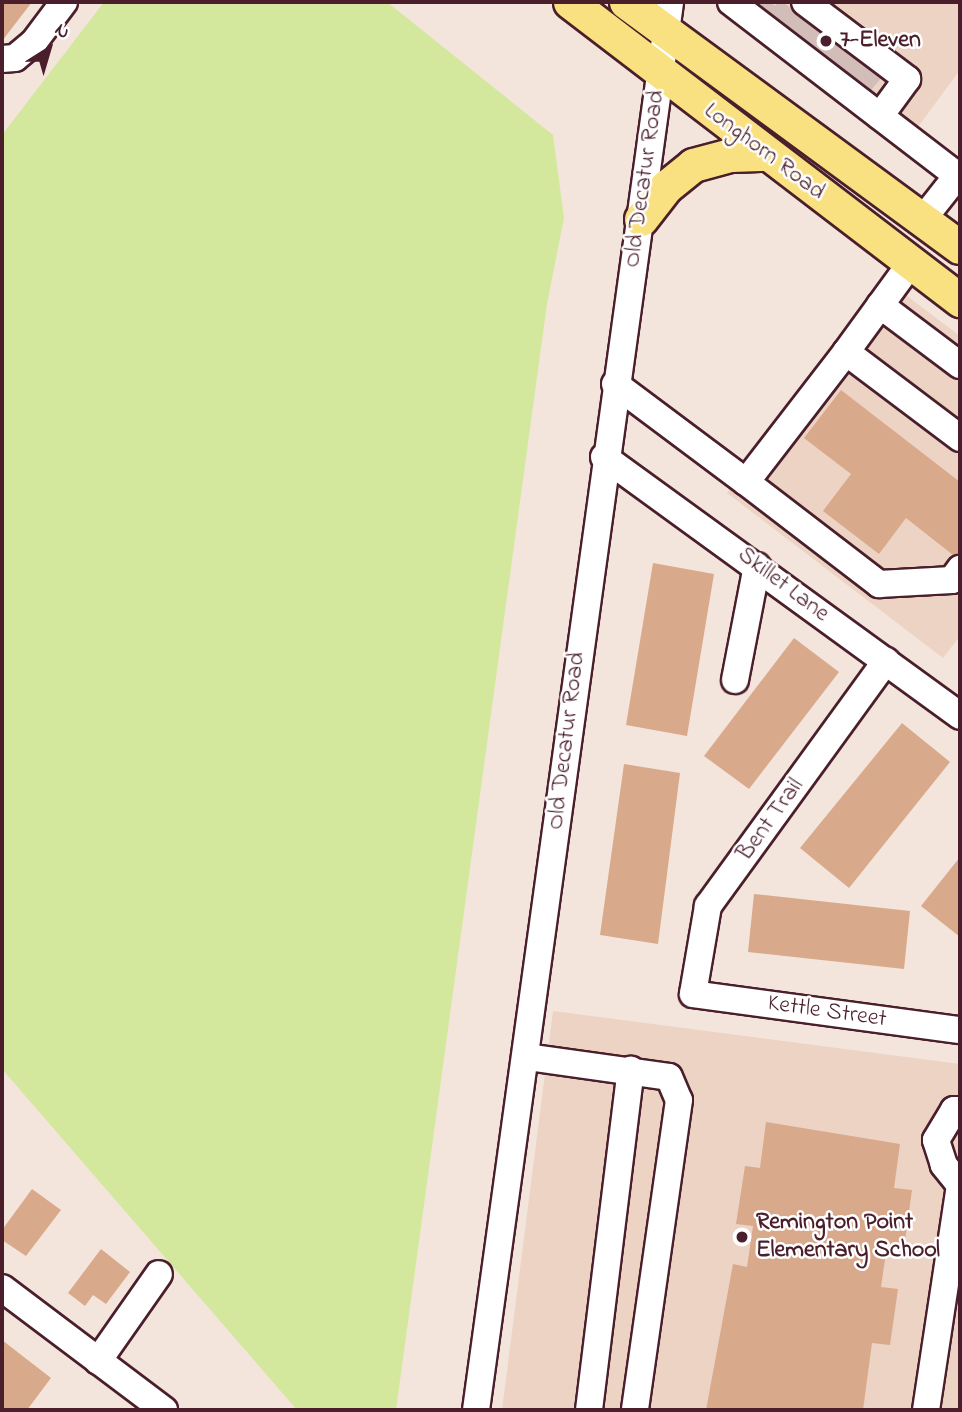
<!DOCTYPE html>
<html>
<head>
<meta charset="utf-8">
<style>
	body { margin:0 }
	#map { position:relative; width:962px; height:1412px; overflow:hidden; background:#f4e5dc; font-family:"Indie Flower",sans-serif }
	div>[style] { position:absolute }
	.built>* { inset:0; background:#ecd3c4 }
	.green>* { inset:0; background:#d3e89c }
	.building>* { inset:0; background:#d9a98b }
	.minor-tunnel>* { height:26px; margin-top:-13px; transform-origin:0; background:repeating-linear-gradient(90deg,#d2bdb9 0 26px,transparent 0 39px) }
	.roads { filter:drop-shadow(2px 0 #4a1f2b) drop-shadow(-2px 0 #4a1f2b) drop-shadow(0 2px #4a1f2b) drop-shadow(0 -2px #4a1f2b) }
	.minor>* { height:26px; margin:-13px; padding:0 13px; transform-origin:13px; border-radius:13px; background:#fff }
	.major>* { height:33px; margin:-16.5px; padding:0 16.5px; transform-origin:16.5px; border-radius:16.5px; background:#f9e181 }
	.dots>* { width:19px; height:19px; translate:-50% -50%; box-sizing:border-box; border:4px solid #fff; border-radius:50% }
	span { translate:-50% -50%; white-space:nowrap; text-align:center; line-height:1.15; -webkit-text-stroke:5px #fff; paint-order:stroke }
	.poi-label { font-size:24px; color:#4a1f2b; font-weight:700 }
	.left { translate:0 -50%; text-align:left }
	.street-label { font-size:24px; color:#4a1f2b }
	.frame { position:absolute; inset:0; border:4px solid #4a1f2b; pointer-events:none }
	.north { position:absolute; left:14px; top:14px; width:70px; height:70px; -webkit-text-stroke:5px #fff; paint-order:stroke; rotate:37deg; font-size:19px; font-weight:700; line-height:28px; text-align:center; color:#4a1f2b }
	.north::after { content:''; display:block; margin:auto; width:24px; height:32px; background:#4a1f2b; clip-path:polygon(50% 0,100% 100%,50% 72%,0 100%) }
</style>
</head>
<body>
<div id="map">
	<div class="built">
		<div style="clip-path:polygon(727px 2px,960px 2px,960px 70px,903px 147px,726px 15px)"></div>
		<div style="clip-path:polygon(887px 281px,960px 336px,960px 636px,943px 658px,727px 493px)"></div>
		<div style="clip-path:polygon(553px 1011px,960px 1064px,960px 1410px,502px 1410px)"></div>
	</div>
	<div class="green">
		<div style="clip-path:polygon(104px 2px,387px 2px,553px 135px,564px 218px,547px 304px,396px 1410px,297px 1410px,2px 1069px,2px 135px)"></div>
	</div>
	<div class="building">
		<div style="clip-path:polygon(2px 2px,32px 2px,2px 41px)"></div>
		<div style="clip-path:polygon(841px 390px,960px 482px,960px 553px,953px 555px,906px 518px,879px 554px,823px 511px,851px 474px,804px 438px)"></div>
		<div style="clip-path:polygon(653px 563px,714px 574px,687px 736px,626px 725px)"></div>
		<div style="clip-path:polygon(794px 638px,839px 672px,749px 789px,704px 756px)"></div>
		<div style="clip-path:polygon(902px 723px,950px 762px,849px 888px,800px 848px)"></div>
		<div style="clip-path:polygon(624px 764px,680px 773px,658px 944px,600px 935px)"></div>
		<div style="clip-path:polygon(960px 857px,960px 937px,921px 906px)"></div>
		<div style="clip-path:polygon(754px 894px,910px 911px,904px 969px,748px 952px)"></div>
		<div style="clip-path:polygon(766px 1122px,900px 1144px,894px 1188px,912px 1190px,904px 1248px,887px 1246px,881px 1287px,898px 1289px,890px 1345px,872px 1343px,863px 1410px,706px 1410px,733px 1264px,747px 1267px,753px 1226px,736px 1224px,745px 1166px,760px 1168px)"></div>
		<div style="clip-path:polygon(32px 1189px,61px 1210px,26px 1256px,2px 1240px,2px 1230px)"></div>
		<div style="clip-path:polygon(101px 1249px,130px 1272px,106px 1304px,93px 1295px,85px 1306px,68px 1293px)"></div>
		<div style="clip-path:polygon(2px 1340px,51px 1378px,27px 1410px,2px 1410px)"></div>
	</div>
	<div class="minor-tunnel">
		<div style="left:764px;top:9px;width:9px;rotate:-54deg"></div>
		<div style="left:779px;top:22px;width:18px;rotate:-52deg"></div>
		<div style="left:798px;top:34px;width:16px;rotate:-50deg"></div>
		<div style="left:813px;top:47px;width:17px;rotate:-54deg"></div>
		<div style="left:829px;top:60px;width:19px;rotate:-54deg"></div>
		<div style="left:845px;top:72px;width:18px;rotate:-52deg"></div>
		<div style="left:861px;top:82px;width:16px;rotate:-50deg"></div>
	</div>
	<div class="roads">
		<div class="minor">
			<div style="left:731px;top:2px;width:289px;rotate:37.5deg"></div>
			<div style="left:805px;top:2px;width:128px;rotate:37deg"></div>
			<div style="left:907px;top:79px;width:46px;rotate:126.1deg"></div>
			<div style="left:2px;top:59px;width:13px;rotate:-4deg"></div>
			<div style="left:15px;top:58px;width:25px;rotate:-40deg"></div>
			<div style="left:34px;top:42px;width:50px;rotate:-53.1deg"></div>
			<div style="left:923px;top:219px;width:55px;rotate:-51.7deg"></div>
			<div style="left:911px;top:263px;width:110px;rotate:126.1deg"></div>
			<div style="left:846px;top:352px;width:143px;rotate:37deg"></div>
			<div style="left:880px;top:305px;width:100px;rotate:36.9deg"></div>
			<div style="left:615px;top:384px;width:164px;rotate:36.8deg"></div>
			<div style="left:746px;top:482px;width:164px;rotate:-52.4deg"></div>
			<div style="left:604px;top:457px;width:440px;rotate:36deg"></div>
			<div style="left:746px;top:482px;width:168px;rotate:37.5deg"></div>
			<div style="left:879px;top:584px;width:73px;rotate:-3.1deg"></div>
			<div style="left:952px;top:580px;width:14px;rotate:-54deg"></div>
			<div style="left:886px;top:661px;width:303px;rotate:126deg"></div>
			<div style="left:708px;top:906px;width:89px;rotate:99.7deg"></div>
			<div style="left:693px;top:994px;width:269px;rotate:7.7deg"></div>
			<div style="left:735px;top:680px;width:116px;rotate:-79.1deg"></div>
			<div style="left:527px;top:1057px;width:143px;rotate:8deg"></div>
			<div style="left:669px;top:1077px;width:25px;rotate:67deg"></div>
			<div style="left:679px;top:1100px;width:313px;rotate:98.1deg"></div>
			<div style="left:2px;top:1288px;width:203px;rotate:37deg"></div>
			<div style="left:98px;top:1361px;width:106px;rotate:-55deg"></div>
			<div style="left:476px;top:1410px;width:1421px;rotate:-82.15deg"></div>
			<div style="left:589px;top:1410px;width:343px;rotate:-83deg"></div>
			<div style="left:926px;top:1410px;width:228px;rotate:-81.4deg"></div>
			<div style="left:960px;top:1185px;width:26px;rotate:-129deg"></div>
			<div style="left:944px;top:1165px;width:26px;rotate:-108deg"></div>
			<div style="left:936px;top:1140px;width:35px;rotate:-59deg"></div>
			<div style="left:954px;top:1110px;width:6px"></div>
		</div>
		<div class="major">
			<div style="left:570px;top:2px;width:491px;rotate:37.4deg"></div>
			<div style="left:626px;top:2px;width:414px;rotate:36.3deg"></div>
			<div style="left:641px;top:219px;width:41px;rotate:-52deg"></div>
			<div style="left:666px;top:187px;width:35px;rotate:-39deg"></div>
			<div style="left:693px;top:165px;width:39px;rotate:-15deg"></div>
			<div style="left:731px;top:155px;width:36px;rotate:-2deg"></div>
		</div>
	</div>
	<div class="dots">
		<div style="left:826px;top:41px;background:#4a1f2b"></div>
		<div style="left:742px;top:1237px;background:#4a1f2b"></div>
	</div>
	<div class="poi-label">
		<span class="left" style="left:840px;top:41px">7-Eleven</span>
		<span class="left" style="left:756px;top:1237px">Remington Point<br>Elementary School</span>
	</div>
	<div class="street-label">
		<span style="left:764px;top:152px;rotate:37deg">Longhorn Road</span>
		<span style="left:645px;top:179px;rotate:-82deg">Old Decatur Road</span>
		<span style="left:783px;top:585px;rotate:37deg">Skillet Lane</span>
		<span style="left:567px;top:741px;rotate:-83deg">Old Decatur Road</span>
		<span style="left:771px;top:820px;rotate:-54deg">Bent Trail</span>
		<span style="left:827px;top:1012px;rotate:8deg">Kettle Street</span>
	</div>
	<div class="frame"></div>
	<div class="north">N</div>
</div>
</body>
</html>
